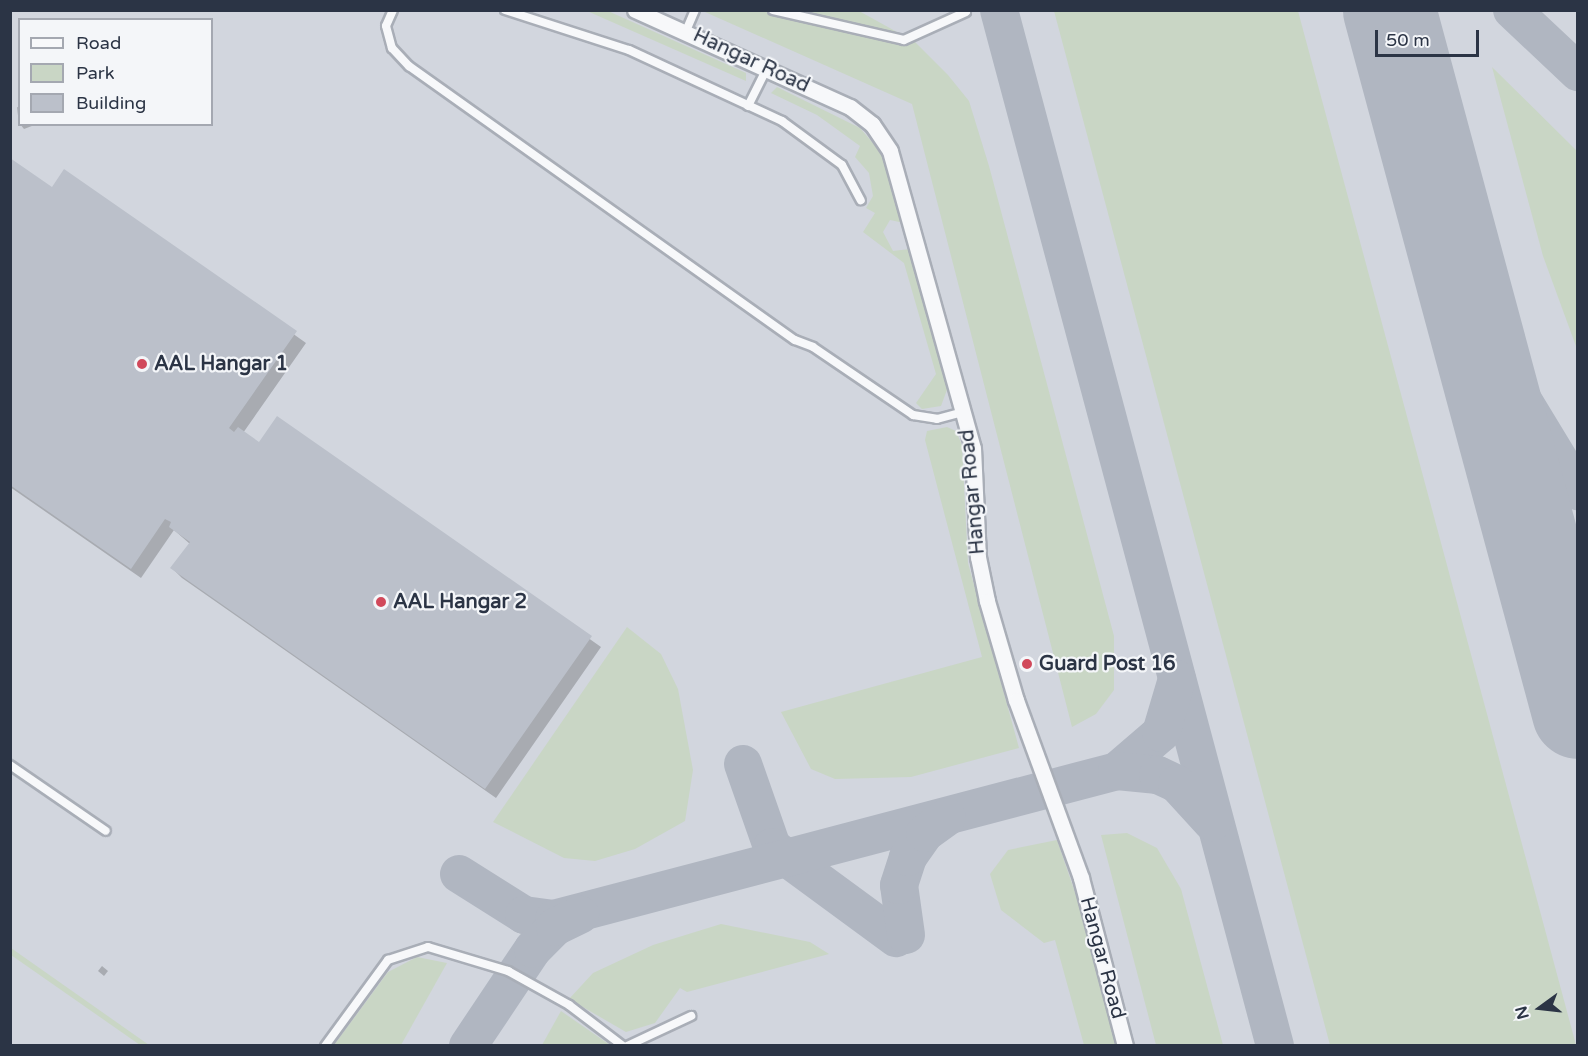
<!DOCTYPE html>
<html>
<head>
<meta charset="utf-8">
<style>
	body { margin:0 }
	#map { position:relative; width:1588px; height:1056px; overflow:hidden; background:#e4e7ec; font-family:"Varela Round",sans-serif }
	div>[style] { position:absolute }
	.built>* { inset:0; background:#d2d6de }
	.green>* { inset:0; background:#c9d6c5 }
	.shadow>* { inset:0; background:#0003 }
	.taxiway>* { height:38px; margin:-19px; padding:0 19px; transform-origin:19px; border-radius:19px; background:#b0b6c1 }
	.runway>* { height:93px; margin:-46.5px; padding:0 46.5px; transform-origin:46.5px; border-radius:46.5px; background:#b0b6c1 }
	.building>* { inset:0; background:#bbc0ca }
	.roads { filter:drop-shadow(2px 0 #a9aeb7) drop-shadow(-2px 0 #a9aeb7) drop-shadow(0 2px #a9aeb7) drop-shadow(0 -2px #a9aeb7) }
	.lane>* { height:8px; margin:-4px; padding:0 4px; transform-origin:4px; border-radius:4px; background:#f7f8fa }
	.street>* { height:15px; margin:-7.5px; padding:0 7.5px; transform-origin:7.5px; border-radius:7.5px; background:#f7f8fa }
	.dots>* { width:16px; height:16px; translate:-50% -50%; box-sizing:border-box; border:3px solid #f4f6f9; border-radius:50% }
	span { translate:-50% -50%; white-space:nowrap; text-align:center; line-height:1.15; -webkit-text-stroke:4.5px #f4f6f9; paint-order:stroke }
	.street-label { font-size:20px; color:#2b3445 }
	.poi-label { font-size:20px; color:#2b3445; font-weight:700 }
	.left { translate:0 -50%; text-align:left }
	.frame { position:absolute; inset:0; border:12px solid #2b3445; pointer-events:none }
	.legend { position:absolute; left:18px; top:18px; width:195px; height:108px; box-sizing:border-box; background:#f4f6f9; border:2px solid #a4a8b1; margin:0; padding:8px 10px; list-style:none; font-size:18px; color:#2b3445 }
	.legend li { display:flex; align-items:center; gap:12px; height:30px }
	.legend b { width:30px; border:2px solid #a4a8b1 }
	.north { position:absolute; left:1510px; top:978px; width:60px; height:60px; -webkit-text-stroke:4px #f4f6f9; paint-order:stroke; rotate:255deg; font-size:16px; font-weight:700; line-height:24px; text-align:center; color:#2b3445 }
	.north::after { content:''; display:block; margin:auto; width:21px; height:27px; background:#2b3445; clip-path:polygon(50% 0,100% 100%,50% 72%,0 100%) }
	.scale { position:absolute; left:1375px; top:30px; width:104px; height:27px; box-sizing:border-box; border:3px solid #2b3445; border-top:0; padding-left:8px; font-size:18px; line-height:21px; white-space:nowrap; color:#2b3445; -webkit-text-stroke:4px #f4f6f9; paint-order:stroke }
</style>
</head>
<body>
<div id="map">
	<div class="built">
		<div style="clip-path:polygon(evenodd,10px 11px,1577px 11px,1577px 1045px,11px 1045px,10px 11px,20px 20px,212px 20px,212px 124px,20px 124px,20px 20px)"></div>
	</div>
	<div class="green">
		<div style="clip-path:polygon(587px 11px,608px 11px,746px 73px,746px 81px)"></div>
		<div style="clip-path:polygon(859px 11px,915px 42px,948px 75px,969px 101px,989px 166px,1114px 636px,1114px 690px,1096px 714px,1072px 727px,912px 104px,705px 12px)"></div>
		<div style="clip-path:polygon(1054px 11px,1298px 11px,1576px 1045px,1330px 1045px)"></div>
		<div style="clip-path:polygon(1492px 67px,1577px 151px,1577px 349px,1543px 256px)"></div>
		<div style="clip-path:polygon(777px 87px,860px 128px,885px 157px,904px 223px,890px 220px,883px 232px,893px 251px,910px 249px,948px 387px,941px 406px,922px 409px,916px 403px,936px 374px,904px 263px,863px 232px,875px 213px,866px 208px,873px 196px,869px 173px,855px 157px,860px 146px,817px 115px,771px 93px)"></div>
		<div style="clip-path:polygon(947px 427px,956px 431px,962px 445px,968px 563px,1019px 748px,911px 777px,835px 779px,811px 769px,781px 712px,982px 657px,925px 440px,927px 431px)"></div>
		<div style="clip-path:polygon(627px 627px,661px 654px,678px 689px,693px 770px,685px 821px,635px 849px,595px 861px,564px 858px,493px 822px)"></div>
		<div style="clip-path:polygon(1127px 833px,1157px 848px,1181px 889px,1223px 1045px,1156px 1045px,1101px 835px)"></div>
		<div style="clip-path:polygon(1057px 840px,1078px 901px,1116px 1045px,1084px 1045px,1055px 940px,1044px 943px,1001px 910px,990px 874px,1008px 850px)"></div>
		<div style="clip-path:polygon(721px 924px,810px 942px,829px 954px,687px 992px,680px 988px,655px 1023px,626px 1032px,569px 999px,593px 973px,653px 945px)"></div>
		<div style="clip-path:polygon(11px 948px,149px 1045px,140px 1045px,11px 955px)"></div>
		<div style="clip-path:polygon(417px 957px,447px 963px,401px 1045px,334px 1045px,388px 972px)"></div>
		<div style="clip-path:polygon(561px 1011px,610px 1045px,542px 1045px)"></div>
	</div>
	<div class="shadow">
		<div style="clip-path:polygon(17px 107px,20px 108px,20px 124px,19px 124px)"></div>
		<div style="clip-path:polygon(20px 124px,37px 124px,24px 129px)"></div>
		<div style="clip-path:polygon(10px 160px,52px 189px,64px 171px,306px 343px,243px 433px,259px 444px,277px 418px,601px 647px,496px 798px,182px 578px,172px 568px,190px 544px,174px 530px,141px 578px,10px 487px)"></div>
		<div style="clip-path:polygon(1025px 660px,1029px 661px,1032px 670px,1027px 669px)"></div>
		<div style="clip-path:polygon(102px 966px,108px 971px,104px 976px,98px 971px)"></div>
	</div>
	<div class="taxiway">
		<div style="left:999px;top:10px;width:1072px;rotate:75.08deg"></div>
		<div style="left:1512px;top:10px;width:91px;rotate:43.2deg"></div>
		<div style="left:1444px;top:212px;width:189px;rotate:67.9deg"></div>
		<div style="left:1515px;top:387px;width:122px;rotate:58.8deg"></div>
		<div style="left:743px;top:764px;width:88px;rotate:70.7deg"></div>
		<div style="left:772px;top:847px;width:154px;rotate:36.3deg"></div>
		<div style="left:1117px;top:771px;width:58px;rotate:-40.8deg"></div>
		<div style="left:1161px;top:733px;width:56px;rotate:-73.5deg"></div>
		<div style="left:459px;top:874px;width:77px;rotate:32.2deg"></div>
		<div style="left:524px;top:915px;width:30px;rotate:8deg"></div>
		<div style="left:554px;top:919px;width:582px;rotate:-14.73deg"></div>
		<div style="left:1117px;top:771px;width:41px;rotate:5.6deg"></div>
		<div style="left:1158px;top:775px;width:21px;rotate:25deg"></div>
		<div style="left:1177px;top:784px;width:52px;rotate:47.4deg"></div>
		<div style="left:906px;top:935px;width:50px;rotate:-98deg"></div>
		<div style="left:899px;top:885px;width:29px;rotate:-72deg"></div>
		<div style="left:908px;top:857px;width:29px;rotate:-55deg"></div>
		<div style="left:925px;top:833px;width:27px;rotate:-36deg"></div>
		<div style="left:468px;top:1046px;width:117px;rotate:-56.2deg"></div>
		<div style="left:533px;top:949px;width:31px;rotate:-45deg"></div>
		<div style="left:555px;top:927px;width:28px;rotate:-26deg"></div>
	</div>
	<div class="runway">
		<div style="left:1389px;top:10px;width:727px;rotate:74.93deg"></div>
	</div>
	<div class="building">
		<div style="clip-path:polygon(10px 158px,52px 187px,64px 169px,297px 331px,229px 428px,234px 432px,238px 427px,259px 442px,277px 416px,592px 636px,485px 789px,170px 568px,190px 542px,169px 527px,171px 522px,165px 519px,131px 569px,10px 485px)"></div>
	</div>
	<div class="roads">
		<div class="lane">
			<div style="left:393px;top:10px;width:17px;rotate:114deg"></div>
			<div style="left:386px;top:26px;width:23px;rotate:75deg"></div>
			<div style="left:392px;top:48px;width:25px;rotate:47deg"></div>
			<div style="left:409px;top:66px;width:473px;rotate:35.4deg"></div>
			<div style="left:795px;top:340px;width:19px;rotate:21deg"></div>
			<div style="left:813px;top:347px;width:121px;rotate:34.2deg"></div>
			<div style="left:913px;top:415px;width:24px;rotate:9deg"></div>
			<div style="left:937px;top:419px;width:28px;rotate:-15deg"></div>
			<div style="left:505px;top:10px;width:130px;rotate:17.9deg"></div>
			<div style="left:629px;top:50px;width:169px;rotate:24.9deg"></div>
			<div style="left:782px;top:121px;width:74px;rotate:36.3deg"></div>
			<div style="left:842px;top:165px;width:40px;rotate:62deg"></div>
			<div style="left:773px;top:10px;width:134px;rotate:12.9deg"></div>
			<div style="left:904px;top:40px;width:68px;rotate:-24.3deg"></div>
			<div style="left:686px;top:31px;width:23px;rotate:-67deg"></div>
			<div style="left:748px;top:106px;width:42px;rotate:-63.4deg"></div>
			<div style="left:10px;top:765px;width:116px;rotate:34.5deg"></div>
			<div style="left:325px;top:1046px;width:107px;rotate:-53.8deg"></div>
			<div style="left:388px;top:960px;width:42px;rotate:-18deg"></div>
			<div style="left:428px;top:947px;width:84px;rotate:16.7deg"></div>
			<div style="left:508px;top:971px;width:70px;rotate:29.1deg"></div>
			<div style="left:569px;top:1005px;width:68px;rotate:37.2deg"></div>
			<div style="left:627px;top:1046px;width:71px;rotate:-25.1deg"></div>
		</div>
		<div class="street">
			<div style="left:635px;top:10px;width:236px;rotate:24.3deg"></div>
			<div style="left:850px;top:107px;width:28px;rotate:38deg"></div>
			<div style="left:872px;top:124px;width:32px;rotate:56deg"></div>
			<div style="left:890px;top:151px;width:308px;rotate:74.4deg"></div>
			<div style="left:973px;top:448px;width:109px;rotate:87.4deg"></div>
			<div style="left:978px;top:557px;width:45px;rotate:78.4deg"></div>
			<div style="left:987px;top:601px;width:103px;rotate:73.7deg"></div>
			<div style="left:1016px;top:700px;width:189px;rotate:69.9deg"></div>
			<div style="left:1081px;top:878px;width:174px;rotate:75.3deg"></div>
		</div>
	</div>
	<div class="dots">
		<div style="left:142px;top:364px;background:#d1495b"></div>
		<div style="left:381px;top:602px;background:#d1495b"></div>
		<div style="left:1027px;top:664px;background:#d1495b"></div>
	</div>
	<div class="street-label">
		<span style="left:751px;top:61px;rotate:25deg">Hangar Road</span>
		<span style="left:973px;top:492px;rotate:-95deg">Hangar Road</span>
		<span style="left:1102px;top:958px;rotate:75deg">Hangar Road</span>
	</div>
	<div class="poi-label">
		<span class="left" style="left:154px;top:364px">AAL Hangar 1</span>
		<span class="left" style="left:393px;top:602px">AAL Hangar 2</span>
		<span class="left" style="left:1039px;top:664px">Guard Post 16</span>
	</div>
	<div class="frame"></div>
	<ul class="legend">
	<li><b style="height:8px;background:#f7f8fa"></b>Road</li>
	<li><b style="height:16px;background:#c9d6c5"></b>Park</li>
	<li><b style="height:16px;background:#bbc0ca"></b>Building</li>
	</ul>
	<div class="north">N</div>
	<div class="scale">50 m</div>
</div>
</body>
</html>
